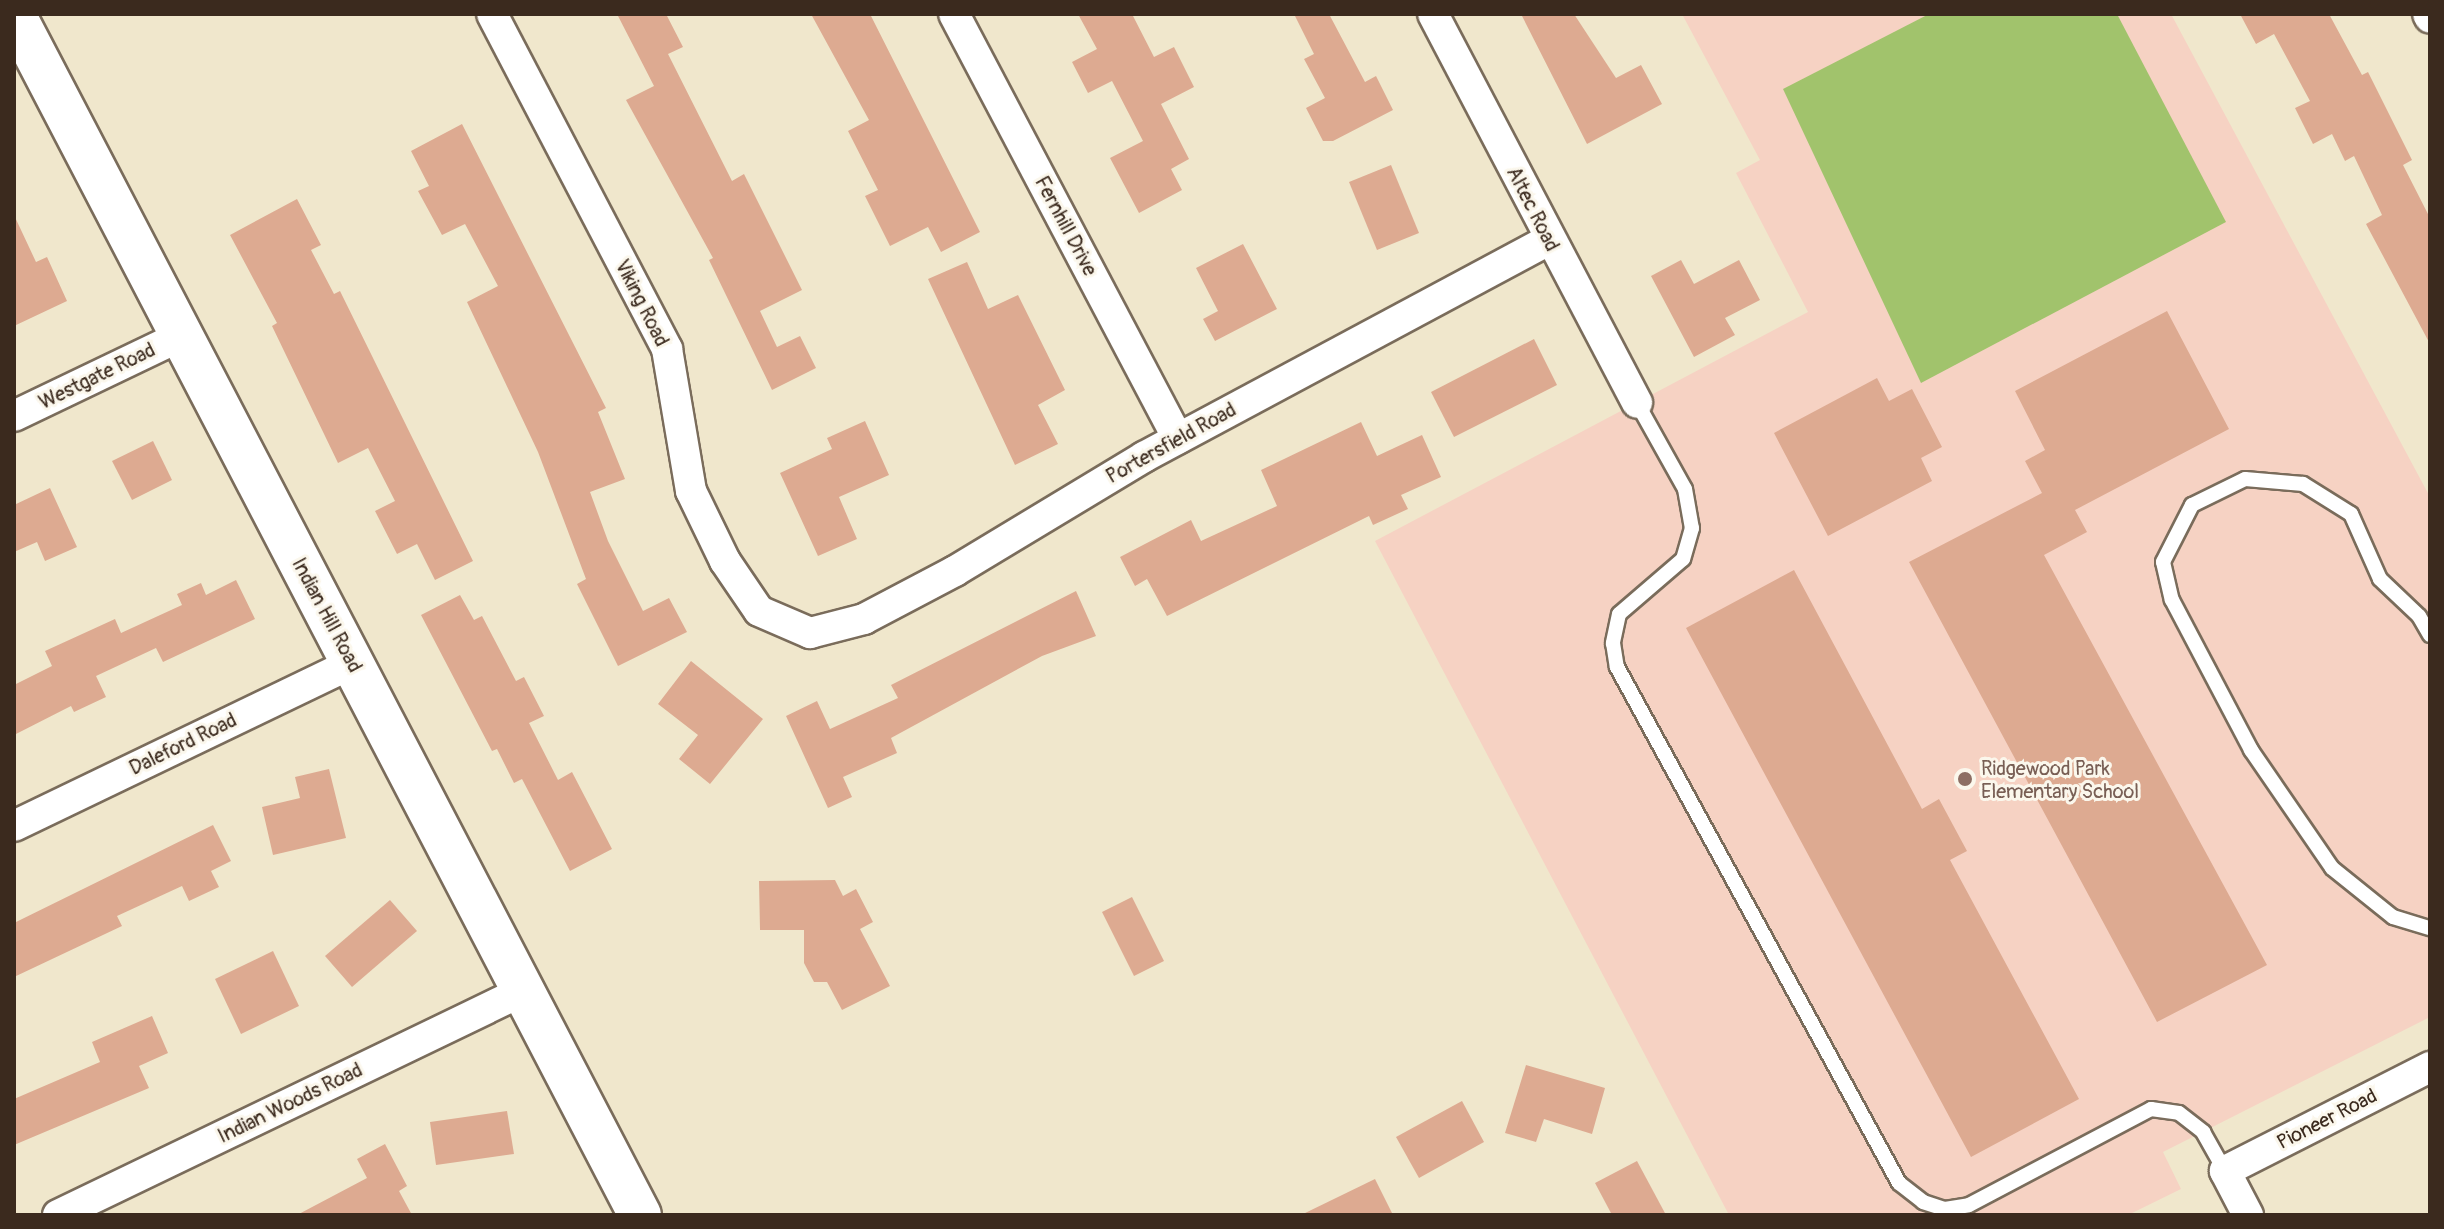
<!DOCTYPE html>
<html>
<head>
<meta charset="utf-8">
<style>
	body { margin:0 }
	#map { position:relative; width:2444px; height:1229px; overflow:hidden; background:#f0e7cc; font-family:Pangolin,sans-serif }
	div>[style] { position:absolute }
	.built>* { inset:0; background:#f6d2c3 }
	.green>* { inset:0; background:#a1c36c }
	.building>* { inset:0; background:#ddaa91 }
	.roads { filter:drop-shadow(2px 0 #7a6c5b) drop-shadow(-2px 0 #7a6c5b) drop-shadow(0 2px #7a6c5b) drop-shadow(0 -2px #7a6c5b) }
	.lane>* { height:14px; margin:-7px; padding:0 7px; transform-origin:7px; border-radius:7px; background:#fff }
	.street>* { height:30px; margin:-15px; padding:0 15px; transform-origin:15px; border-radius:15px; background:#fff }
	.secondary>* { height:42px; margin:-21px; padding:0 21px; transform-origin:21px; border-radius:21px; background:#fff }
	.dots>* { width:22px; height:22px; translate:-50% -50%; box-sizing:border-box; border:4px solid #fbf7ec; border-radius:50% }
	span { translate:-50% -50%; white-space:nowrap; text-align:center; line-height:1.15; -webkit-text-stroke:6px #fbf7ec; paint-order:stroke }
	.street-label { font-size:20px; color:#3b2a1e }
	.education-label { font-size:20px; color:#785e54 }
	.left { translate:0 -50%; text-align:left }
	.frame { position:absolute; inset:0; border:16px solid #3b2a1e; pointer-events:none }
</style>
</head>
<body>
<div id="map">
	<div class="built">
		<div style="clip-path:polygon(1682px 14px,2171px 14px,2430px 497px,2430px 1017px,2163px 1152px,2181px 1189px,2128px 1215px,1729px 1215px,1375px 541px,1808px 312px,1736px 173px,1760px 160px)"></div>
	</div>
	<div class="green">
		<div style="clip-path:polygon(1929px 14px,2117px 14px,2226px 222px,1921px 383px,1783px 89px)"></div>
	</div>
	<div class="building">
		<div style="clip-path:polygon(617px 14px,666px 14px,683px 47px,668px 54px,732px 181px,744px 174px,802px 290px,760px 311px,777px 347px,800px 336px,816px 368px,772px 390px,709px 260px,713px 258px,626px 100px,654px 86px)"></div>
		<div style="clip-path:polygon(811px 14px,870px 14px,980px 232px,941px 252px,928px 227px,890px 246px,865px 196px,878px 190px,848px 131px,869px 120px)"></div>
		<div style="clip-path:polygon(1078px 14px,1132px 14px,1154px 57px,1174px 47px,1194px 87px,1161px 104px,1189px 159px,1171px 169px,1182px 190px,1139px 213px,1110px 158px,1143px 141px,1112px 81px,1088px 93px,1072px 62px,1097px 49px)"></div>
		<div style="clip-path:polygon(1294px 14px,1329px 14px,1365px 82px,1376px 76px,1393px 110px,1333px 141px,1323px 141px,1306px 108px,1325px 98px,1304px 59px,1314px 54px)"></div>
		<div style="clip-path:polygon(1521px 14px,1574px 14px,1616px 78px,1641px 65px,1662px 104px,1587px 144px)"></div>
		<div style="clip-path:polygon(2240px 14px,2329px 14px,2362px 75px,2368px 72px,2412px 160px,2403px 165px,2430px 218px,2430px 344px,2366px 224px,2382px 215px,2354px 156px,2345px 161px,2332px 134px,2313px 144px,2295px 108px,2310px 101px,2274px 34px,2256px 44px)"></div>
		<div style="clip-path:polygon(462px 124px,606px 408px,598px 412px,625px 479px,590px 492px,608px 541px,643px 611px,669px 598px,687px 632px,618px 666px,577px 584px,586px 579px,538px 452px,467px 302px,498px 286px,465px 224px,442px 235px,418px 191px,429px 186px,411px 151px)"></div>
		<div style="clip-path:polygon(1391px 165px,1419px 233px,1377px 250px,1349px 182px)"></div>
		<div style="clip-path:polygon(297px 199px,321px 245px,311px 250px,334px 294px,340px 291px,473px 561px,435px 580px,417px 544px,397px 554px,375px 511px,395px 501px,368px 448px,338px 463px,272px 326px,277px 323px,230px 235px)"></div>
		<div style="clip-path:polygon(14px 215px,36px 262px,47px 257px,67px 301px,14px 326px)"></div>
		<div style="clip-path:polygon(1243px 244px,1277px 309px,1215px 341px,1203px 319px,1218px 311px,1196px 268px)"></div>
		<div style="clip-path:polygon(1681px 260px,1694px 284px,1739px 260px,1760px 300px,1725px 318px,1735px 335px,1694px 357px,1651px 276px)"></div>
		<div style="clip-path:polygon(967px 262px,988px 309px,1018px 295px,1065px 390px,1038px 405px,1058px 444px,1015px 465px,928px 279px)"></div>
		<div style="clip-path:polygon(2167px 311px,2229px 429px,2075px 510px,2087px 532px,2044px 555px,2267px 965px,2157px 1022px,1909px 562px,2042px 493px,2025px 461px,2045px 450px,2015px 391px)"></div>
		<div style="clip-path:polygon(1534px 339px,1557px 385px,1454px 437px,1431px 392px)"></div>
		<div style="clip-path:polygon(1877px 378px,1889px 401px,1912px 389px,1942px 447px,1921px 458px,1932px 481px,1828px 536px,1774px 433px)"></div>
		<div style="clip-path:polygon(865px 421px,889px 475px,839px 497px,857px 539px,818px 556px,780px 473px,832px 449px,827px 438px)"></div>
		<div style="clip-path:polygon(1361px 422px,1377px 456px,1422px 435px,1441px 477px,1401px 495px,1408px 509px,1373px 525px,1369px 516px,1167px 616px,1147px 579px,1135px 586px,1120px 557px,1191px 520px,1201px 541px,1277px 506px,1261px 470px)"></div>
		<div style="clip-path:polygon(153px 441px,172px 480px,132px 500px,112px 461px)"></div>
		<div style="clip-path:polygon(50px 488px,77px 547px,45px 561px,37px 542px,14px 552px,14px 505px)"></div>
		<div style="clip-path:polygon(1794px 570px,1922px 809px,1939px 799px,1967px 851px,1950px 860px,2079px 1099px,1971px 1157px,1686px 628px)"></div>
		<div style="clip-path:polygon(236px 580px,255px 619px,163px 662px,156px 648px,96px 676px,106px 697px,74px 712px,71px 706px,14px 735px,14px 685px,52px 666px,45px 651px,115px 619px,121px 633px,182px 605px,177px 594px,201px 583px,206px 595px)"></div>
		<div style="clip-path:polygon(1076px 591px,1096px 636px,1042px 656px,891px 738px,897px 753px,843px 777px,852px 797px,828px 808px,786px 716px,817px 701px,830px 729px,898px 698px,891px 685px)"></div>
		<div style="clip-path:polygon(460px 595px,474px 620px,482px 616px,516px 681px,524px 677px,544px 716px,529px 723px,558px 780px,572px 772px,612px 849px,570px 871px,522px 779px,514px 783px,497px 749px,492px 751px,421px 615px)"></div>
		<div style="clip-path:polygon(691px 661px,763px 719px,710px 784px,679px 759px,698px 735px,658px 704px)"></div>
		<div style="clip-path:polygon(329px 769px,346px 838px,273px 855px,262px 807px,300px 798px,295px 777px)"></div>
		<div style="clip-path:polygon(213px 825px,231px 861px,211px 871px,219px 887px,189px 901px,182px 886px,117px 916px,122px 926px,14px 977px,14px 923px)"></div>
		<div style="clip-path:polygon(835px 880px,843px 896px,856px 889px,873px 922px,860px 929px,890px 986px,842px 1010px,827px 982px,814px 982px,804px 963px,804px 930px,760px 930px,759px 881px)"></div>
		<div style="clip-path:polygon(1132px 897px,1164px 961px,1134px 976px,1102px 912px)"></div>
		<div style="clip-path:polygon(390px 900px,417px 931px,352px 987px,325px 956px)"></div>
		<div style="clip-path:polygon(273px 951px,299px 1006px,241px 1034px,215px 979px)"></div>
		<div style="clip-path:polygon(152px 1016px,168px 1053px,139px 1066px,149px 1088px,14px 1145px,14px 1099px,100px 1062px,92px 1042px)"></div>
		<div style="clip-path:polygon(1526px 1065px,1605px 1088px,1592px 1134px,1544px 1119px,1536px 1142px,1505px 1133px)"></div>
		<div style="clip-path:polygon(1462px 1101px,1484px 1142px,1419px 1178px,1396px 1137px)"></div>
		<div style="clip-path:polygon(507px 1111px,514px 1154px,436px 1165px,430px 1122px)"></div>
		<div style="clip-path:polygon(385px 1144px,407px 1186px,399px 1191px,412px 1215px,297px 1215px,367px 1178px,357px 1159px)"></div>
		<div style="clip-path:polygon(1637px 1161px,1666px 1215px,1612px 1215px,1595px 1183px)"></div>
		<div style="clip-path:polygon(1375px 1179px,1393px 1215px,1301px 1215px)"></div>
	</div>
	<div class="roads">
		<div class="lane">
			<div style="left:1637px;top:403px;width:98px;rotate:60.8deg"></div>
			<div style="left:1685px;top:489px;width:40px;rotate:80deg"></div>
			<div style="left:1692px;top:528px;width:32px;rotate:106deg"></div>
			<div style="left:1683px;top:559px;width:84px;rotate:139.3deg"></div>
			<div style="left:1619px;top:614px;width:30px;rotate:102deg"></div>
			<div style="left:1613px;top:643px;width:24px;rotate:81deg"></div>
			<div style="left:1617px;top:667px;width:588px;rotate:61.34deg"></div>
			<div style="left:1899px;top:1183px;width:31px;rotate:38deg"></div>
			<div style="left:1923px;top:1202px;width:23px;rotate:18deg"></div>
			<div style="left:1945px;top:1209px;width:24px;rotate:-9deg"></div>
			<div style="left:1969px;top:1205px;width:206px;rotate:-27.8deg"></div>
			<div style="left:2151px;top:1109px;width:28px;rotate:8deg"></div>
			<div style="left:2179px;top:1113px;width:31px;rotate:38deg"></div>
			<div style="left:2203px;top:1132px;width:45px;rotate:60.6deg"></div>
			<div style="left:2430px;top:635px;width:22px;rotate:-120deg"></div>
			<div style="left:2419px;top:616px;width:54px;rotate:-136.5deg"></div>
			<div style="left:2380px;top:579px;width:71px;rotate:-114deg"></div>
			<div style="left:2351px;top:514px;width:57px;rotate:-148deg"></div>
			<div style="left:2303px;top:484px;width:58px;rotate:-175.1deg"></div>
			<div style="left:2245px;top:479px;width:59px;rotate:153.9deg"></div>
			<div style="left:2192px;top:505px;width:64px;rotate:117deg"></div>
			<div style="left:2163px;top:562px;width:39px;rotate:77deg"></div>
			<div style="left:2172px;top:600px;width:170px;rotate:62.2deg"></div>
			<div style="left:2251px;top:750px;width:143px;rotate:55.5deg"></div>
			<div style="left:2332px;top:868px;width:78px;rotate:38.8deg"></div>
			<div style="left:2393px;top:917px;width:39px;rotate:17deg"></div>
		</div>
		<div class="street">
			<div style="left:492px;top:14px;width:378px;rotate:62.4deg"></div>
			<div style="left:667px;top:349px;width:144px;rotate:80.4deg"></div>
			<div style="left:691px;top:491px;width:78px;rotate:64.1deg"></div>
			<div style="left:725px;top:561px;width:60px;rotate:55.8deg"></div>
			<div style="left:759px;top:611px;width:56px;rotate:23.3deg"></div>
			<div style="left:810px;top:633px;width:56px;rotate:-14.5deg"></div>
			<div style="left:864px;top:619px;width:103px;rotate:-27.8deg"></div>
			<div style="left:955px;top:571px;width:221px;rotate:-31.1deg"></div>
			<div style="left:1144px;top:457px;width:459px;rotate:-28.2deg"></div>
			<div style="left:954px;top:14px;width:480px;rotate:62.2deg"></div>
			<div style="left:1433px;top:14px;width:439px;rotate:62.3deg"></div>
			<div style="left:2428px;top:14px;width:4px;rotate:63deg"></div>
			<div style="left:14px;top:416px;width:185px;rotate:-25.6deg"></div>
			<div style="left:14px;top:826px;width:375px;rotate:-25.7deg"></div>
			<div style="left:58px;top:1215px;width:516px;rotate:-25.72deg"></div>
			<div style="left:2248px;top:1215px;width:50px;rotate:-117.6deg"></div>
			<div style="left:2225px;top:1171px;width:230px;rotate:-26.9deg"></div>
		</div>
		<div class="secondary">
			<div style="left:14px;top:14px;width:1354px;rotate:62.47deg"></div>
		</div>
	</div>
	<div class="dots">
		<div style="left:1965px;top:779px;background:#8d6e63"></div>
	</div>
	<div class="street-label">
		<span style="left:1533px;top:209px;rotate:63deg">Altec Road</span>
		<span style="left:1066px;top:226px;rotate:62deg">Fernhill Drive</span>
		<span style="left:642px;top:303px;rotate:63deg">Viking Road</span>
		<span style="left:97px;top:376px;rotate:-26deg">Westgate Road</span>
		<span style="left:1171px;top:443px;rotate:-29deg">Portersfield Road</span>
		<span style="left:327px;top:615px;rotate:62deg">Indian Hill Road</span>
		<span style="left:183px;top:744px;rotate:-26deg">Daleford Road</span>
		<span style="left:290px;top:1103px;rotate:-26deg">Indian Woods Road</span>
		<span style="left:2327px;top:1119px;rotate:-27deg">Pioneer Road</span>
	</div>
	<div class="education-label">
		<span class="left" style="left:1981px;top:780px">Ridgewood Park<br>Elementary School</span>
	</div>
	<div class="frame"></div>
</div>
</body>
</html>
